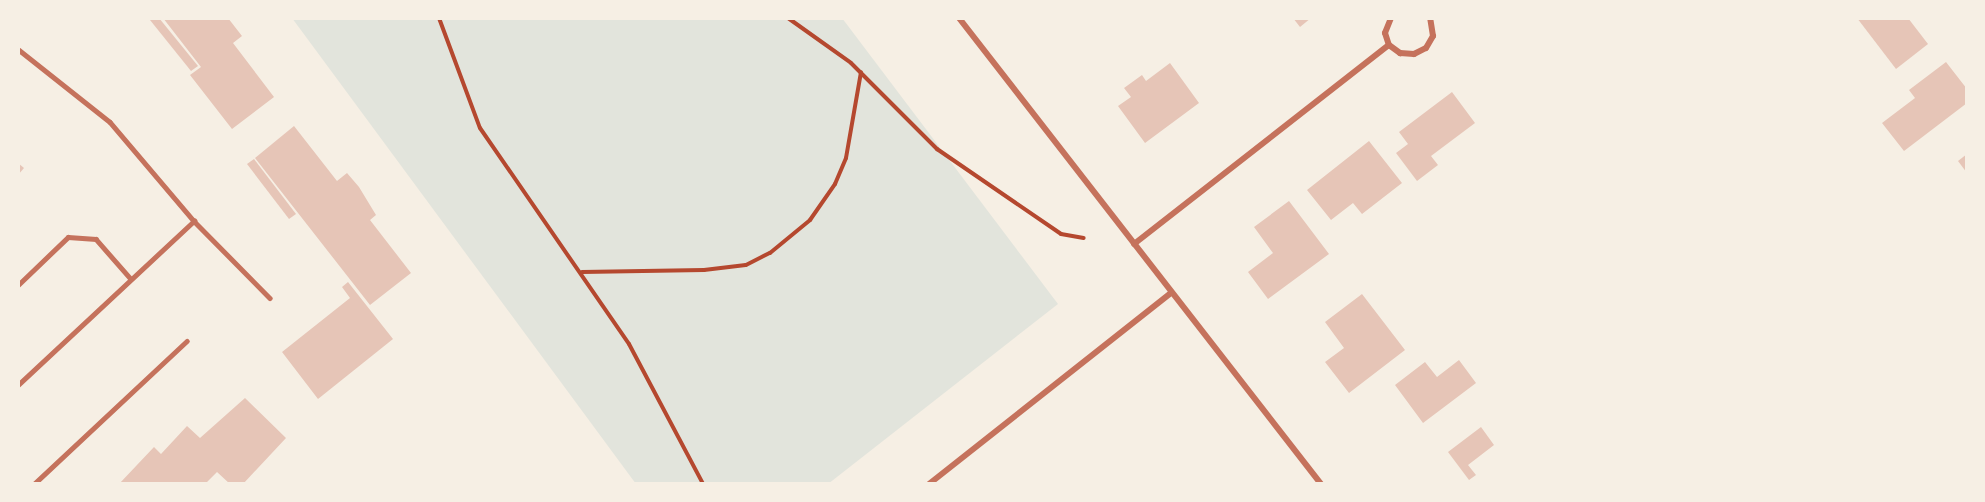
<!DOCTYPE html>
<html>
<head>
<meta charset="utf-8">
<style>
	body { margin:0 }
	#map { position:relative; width:1985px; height:502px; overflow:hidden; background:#f6efe4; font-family:Raleway,sans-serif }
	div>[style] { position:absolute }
	.green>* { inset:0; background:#e2e4dc }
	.building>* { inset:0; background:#e6c5b7 }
	.path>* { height:4px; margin:-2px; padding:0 2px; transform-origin:2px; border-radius:2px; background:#b5482f }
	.service>* { height:4.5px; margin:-2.25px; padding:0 2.25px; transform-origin:2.25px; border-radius:2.25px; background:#c5725c }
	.minor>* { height:6px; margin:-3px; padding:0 3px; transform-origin:3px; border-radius:3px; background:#c5725c }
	span { translate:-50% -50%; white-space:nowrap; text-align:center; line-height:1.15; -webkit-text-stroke:4.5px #f6efe4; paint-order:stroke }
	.frame { position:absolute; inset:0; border:20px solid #f6efe4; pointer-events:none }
</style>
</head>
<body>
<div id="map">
	<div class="green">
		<div style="clip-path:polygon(292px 18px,842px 18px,1058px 304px,828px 484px,636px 484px)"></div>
	</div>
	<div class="building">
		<div style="clip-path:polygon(152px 18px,159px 18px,198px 66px,191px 71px,150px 20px)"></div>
		<div style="clip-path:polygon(163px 18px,228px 18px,242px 36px,233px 43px,274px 97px,232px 129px,190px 75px,201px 67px)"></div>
		<div style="clip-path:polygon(1293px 18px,1311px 18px,1300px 27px)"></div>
		<div style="clip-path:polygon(1857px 18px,1908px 18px,1928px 44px,1896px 69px)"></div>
		<div style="clip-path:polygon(1946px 62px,1967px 89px,1967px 103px,1904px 151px,1882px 123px,1915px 98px,1909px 90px)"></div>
		<div style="clip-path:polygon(1170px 63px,1199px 103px,1145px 143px,1118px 106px,1131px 97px,1124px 88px,1142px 75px,1146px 81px)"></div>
		<div style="clip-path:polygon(1452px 92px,1475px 123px,1431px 156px,1438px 165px,1417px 181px,1396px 153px,1408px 144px,1399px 132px)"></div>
		<div style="clip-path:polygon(294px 126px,337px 181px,347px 173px,359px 187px,376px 215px,370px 220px,411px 273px,370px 305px,255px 158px)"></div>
		<div style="clip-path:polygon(1369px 141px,1402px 183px,1362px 214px,1353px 203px,1331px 220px,1307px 190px)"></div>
		<div style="clip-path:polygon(1967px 154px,1967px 173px,1958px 161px)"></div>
		<div style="clip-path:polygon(254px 159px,296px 214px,289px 219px,247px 164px)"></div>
		<div style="clip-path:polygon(18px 163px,24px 168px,18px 175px)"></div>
		<div style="clip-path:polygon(1289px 201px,1329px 254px,1268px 299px,1248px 272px,1273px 253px,1254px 227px)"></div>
		<div style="clip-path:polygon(348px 282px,393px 339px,318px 399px,282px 352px,350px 298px,342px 287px)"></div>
		<div style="clip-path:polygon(1362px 294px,1405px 350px,1349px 393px,1325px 362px,1344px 348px,1325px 322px)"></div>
		<div style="clip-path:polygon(1459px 360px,1476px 383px,1423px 423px,1395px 385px,1425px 362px,1437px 377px)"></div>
		<div style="clip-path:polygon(245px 398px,286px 438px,243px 484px,230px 484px,217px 472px,205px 484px,119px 484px,154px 447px,161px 454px,187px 426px,200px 438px)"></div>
		<div style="clip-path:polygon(1481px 427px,1494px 445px,1468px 465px,1476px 475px,1469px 480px,1448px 452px)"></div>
	</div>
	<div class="path">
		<div style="left:439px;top:18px;width:117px;rotate:69.6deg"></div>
		<div style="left:480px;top:128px;width:262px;rotate:55.4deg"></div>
		<div style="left:629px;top:344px;width:158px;rotate:62.1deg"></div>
		<div style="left:788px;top:18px;width:77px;rotate:35.5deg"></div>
		<div style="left:851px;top:63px;width:122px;rotate:45deg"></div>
		<div style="left:937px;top:149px;width:150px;rotate:34.4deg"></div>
		<div style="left:1061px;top:234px;width:23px;rotate:10deg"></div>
		<div style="left:582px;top:272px;width:122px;rotate:-0.9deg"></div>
		<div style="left:704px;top:270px;width:42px;rotate:-6.8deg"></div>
		<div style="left:746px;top:265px;width:27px;rotate:-27deg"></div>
		<div style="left:770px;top:253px;width:52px;rotate:-39.5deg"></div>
		<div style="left:810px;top:220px;width:44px;rotate:-55.2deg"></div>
		<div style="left:835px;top:184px;width:28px;rotate:-67deg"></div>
		<div style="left:846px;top:158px;width:87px;rotate:-80.1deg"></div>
	</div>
	<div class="service">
		<div style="left:18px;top:49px;width:117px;rotate:38.4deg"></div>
		<div style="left:110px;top:122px;width:130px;rotate:49.7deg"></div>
		<div style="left:18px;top:285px;width:69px;rotate:-43.8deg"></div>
		<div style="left:68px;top:237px;width:28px;rotate:4deg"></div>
		<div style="left:96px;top:239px;width:53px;rotate:48.8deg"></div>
		<div style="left:18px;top:385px;width:241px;rotate:-43deg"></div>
		<div style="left:194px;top:221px;width:108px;rotate:45.4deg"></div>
		<div style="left:34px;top:484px;width:209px;rotate:-43.1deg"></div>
	</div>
	<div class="minor">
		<div style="left:959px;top:18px;width:590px;rotate:52.16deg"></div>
		<div style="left:1391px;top:18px;width:16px;rotate:112deg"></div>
		<div style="left:1385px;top:33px;width:13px;rotate:72deg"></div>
		<div style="left:1389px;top:45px;width:14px;rotate:36deg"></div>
		<div style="left:1400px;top:53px;width:14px;rotate:4deg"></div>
		<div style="left:1414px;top:54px;width:13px;rotate:-27deg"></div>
		<div style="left:1426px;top:48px;width:14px;rotate:-60deg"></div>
		<div style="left:1433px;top:36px;width:18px;rotate:-99deg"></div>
		<div style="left:1134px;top:244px;width:323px;rotate:-38deg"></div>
		<div style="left:929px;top:484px;width:308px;rotate:-38.3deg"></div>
	</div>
	<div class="frame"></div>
</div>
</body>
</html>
